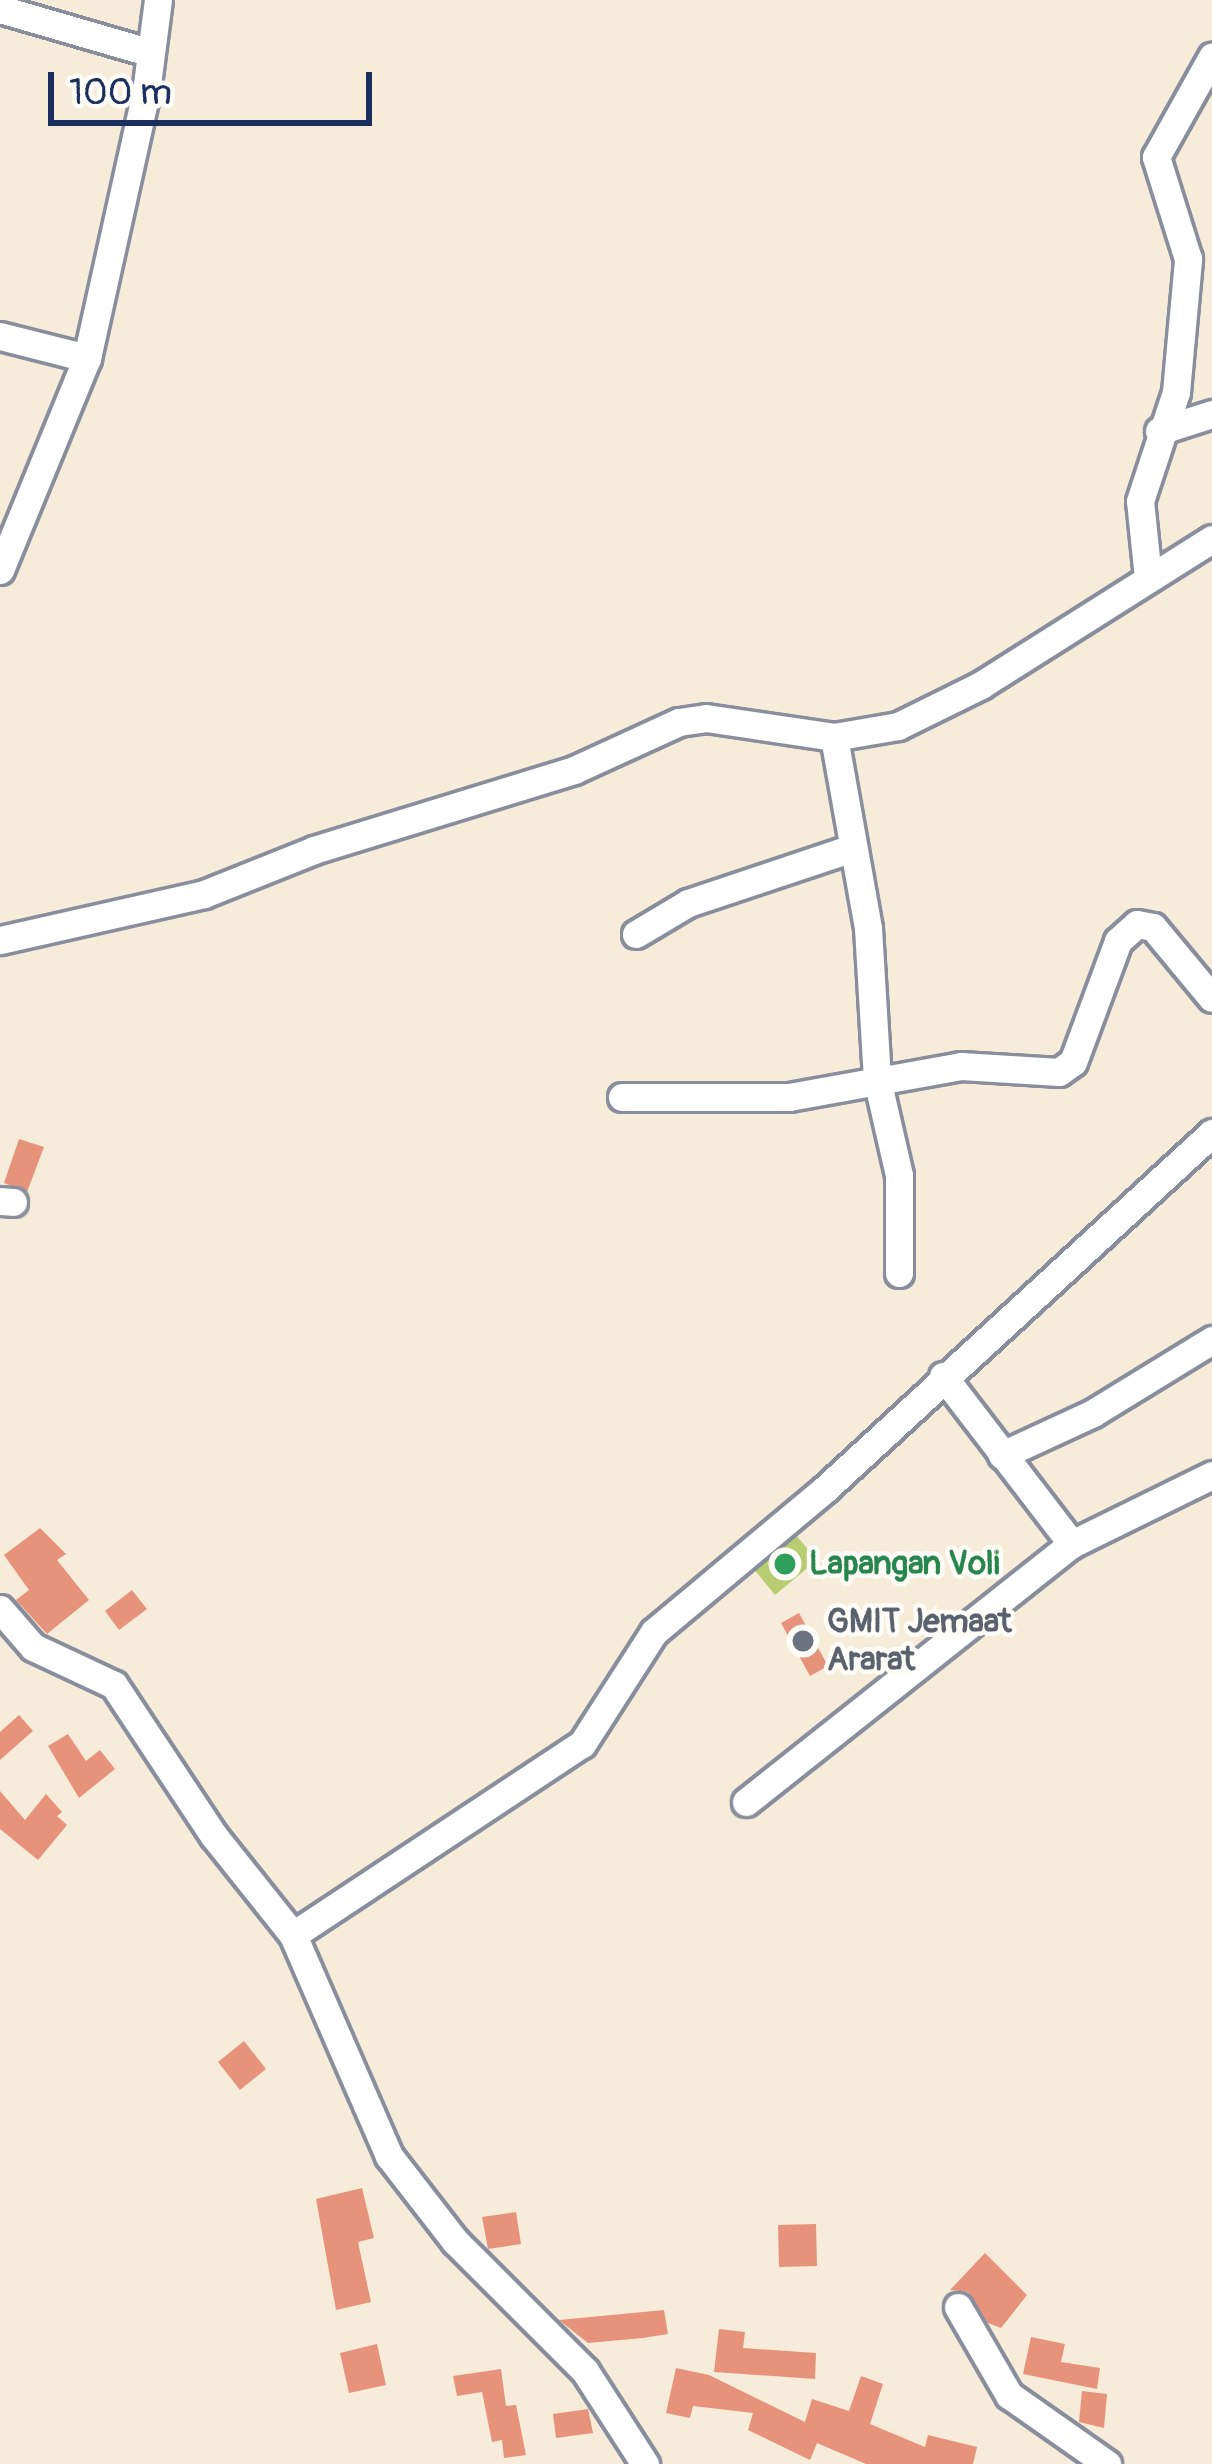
<!DOCTYPE html>
<html>
<head>
<meta charset="utf-8">
<style>
	body { margin:0 }
	#map { position:relative; width:1212px; height:2464px; overflow:hidden; background:#f7ecd9; font-family:Pangolin,sans-serif }
	div>[style] { position:absolute }
	.green>* { inset:0; background:#b8cd71 }
	.building>* { inset:0; background:#e7937c }
	.roads { filter:drop-shadow(3px 0 #898e9c) drop-shadow(-3px 0 #898e9c) drop-shadow(0 3px #898e9c) drop-shadow(0 -3px #898e9c) }
	.minor>* { height:27px; margin:-13.5px; padding:0 13.5px; transform-origin:13.5px; border-radius:13.5px; background:#fff }
	.dots>* { width:33px; height:33px; translate:-50% -50%; box-sizing:border-box; border:6px solid #fdfcf7; border-radius:50% }
	span { translate:-50% -50%; white-space:nowrap; text-align:center; line-height:1.15; -webkit-text-stroke:9px #fdfcf7; paint-order:stroke }
	.leisure-label { font-size:33px; color:#27864d; font-weight:700 }
	.left { translate:0 -50%; text-align:left }
	.worship-label { font-size:33px; color:#5b616d; font-weight:700 }
	.scale { position:absolute; left:48px; top:72px; width:324px; height:54px; box-sizing:border-box; border:6px solid #1b2f5e; border-top:0; padding-left:15px; font-size:36px; line-height:42px; white-space:nowrap; color:#1b2f5e; -webkit-text-stroke:9px #fdfcf7; paint-order:stroke }
</style>
</head>
<body>
<div id="map">
	<div class="green">
		<div style="clip-path:polygon(795px 1534px,817px 1560px,775px 1595px,753px 1568px)"></div>
	</div>
	<div class="building">
		<div style="clip-path:polygon(19px 1139px,44px 1147px,27px 1192px,4px 1183px)"></div>
		<div style="clip-path:polygon(40px 1528px,66px 1554px,57px 1560px,89px 1600px,47px 1634px,16px 1600px,29px 1590px,4px 1555px)"></div>
		<div style="clip-path:polygon(132px 1590px,147px 1609px,119px 1630px,105px 1611px)"></div>
		<div style="clip-path:polygon(799px 1613px,828px 1666px,810px 1676px,781px 1623px)"></div>
		<div style="clip-path:polygon(19px 1715px,33px 1731px,0 1760px,0 1732px)"></div>
		<div style="clip-path:polygon(68px 1734px,86px 1761px,100px 1750px,115px 1769px,79px 1798px,48px 1746px)"></div>
		<div style="clip-path:polygon(0 1791px,25px 1820px,46px 1794px,62px 1812px,57px 1816px,67px 1825px,38px 1860px,0 1829px)"></div>
		<div style="clip-path:polygon(244px 2041px,266px 2069px,240px 2090px,218px 2062px)"></div>
		<div style="clip-path:polygon(362px 2188px,374px 2238px,358px 2242px,371px 2302px,336px 2310px,316px 2199px)"></div>
		<div style="clip-path:polygon(516px 2212px,521px 2244px,488px 2249px,482px 2217px)"></div>
		<div style="clip-path:polygon(816px 2224px,817px 2266px,779px 2267px,778px 2225px)"></div>
		<div style="clip-path:polygon(985px 2253px,1027px 2295px,1001px 2328px,988px 2323px,968px 2292px,950px 2290px)"></div>
		<div style="clip-path:polygon(664px 2310px,668px 2334px,643px 2338px,588px 2343px,559px 2320px)"></div>
		<div style="clip-path:polygon(719px 2329px,745px 2332px,743px 2348px,816px 2353px,815px 2379px,714px 2372px)"></div>
		<div style="clip-path:polygon(1031px 2337px,1065px 2344px,1061px 2362px,1100px 2368px,1097px 2389px,1023px 2374px)"></div>
		<div style="clip-path:polygon(377px 2344px,386px 2385px,349px 2393px,340px 2353px)"></div>
		<div style="clip-path:polygon(676px 2368px,709px 2375px,805px 2422px,812px 2399px,849px 2411px,861px 2376px,883px 2384px,870px 2424px,925px 2447px,928px 2435px,977px 2447px,973px 2464px,866px 2464px,817px 2443px,810px 2460px,748px 2430px,753px 2413px,693px 2406px,690px 2418px,666px 2413px)"></div>
		<div style="clip-path:polygon(501px 2369px,506px 2406px,516px 2405px,526px 2455px,504px 2458px,502px 2440px,492px 2442px,482px 2392px,457px 2396px,453px 2376px)"></div>
		<div style="clip-path:polygon(1082px 2391px,1107px 2394px,1104px 2428px,1079px 2422px)"></div>
		<div style="clip-path:polygon(588px 2409px,593px 2433px,556px 2438px,553px 2414px)"></div>
	</div>
	<div class="roads">
		<div class="minor">
			<div style="left:0;top:9px;width:157px;rotate:16.2deg"></div>
			<div style="left:0;top:336px;width:90px;rotate:14.2deg"></div>
			<div style="left:1159px;top:431px;width:56px;rotate:-17.8deg"></div>
			<div style="left:0;top:570px;width:229px;rotate:-67.7deg"></div>
			<div style="left:87px;top:358px;width:272px;rotate:-77.5deg"></div>
			<div style="left:146px;top:92px;width:93px;rotate:-82.6deg"></div>
			<div style="left:1148px;top:578px;width:77px;rotate:-95.9deg"></div>
			<div style="left:1140px;top:501px;width:115px;rotate:-71.7deg"></div>
			<div style="left:1176px;top:392px;width:134px;rotate:-84.8deg"></div>
			<div style="left:1188px;top:259px;width:107px;rotate:-107.4deg"></div>
			<div style="left:1156px;top:157px;width:115px;rotate:-60.8deg"></div>
			<div style="left:834px;top:737px;width:194px;rotate:79.9deg"></div>
			<div style="left:868px;top:928px;width:151px;rotate:86.6deg"></div>
			<div style="left:877px;top:1079px;width:98px;rotate:77.1deg"></div>
			<div style="left:899px;top:1175px;width:98px;rotate:90deg"></div>
			<div style="left:636px;top:934px;width:61px;rotate:-30.8deg"></div>
			<div style="left:688px;top:903px;width:173px;rotate:-18.5deg"></div>
			<div style="left:0;top:940px;width:209px;rotate:-12.7deg"></div>
			<div style="left:204px;top:894px;width:118px;rotate:-21.8deg"></div>
			<div style="left:314px;top:850px;width:272px;rotate:-17.1deg"></div>
			<div style="left:574px;top:770px;width:115px;rotate:-24.6deg"></div>
			<div style="left:679px;top:722px;width:27px;rotate:-8deg"></div>
			<div style="left:706px;top:718px;width:129px;rotate:8.4deg"></div>
			<div style="left:834px;top:737px;width:65px;rotate:-9.8deg"></div>
			<div style="left:898px;top:726px;width:93px;rotate:-26.3deg"></div>
			<div style="left:981px;top:685px;width:273px;rotate:-32.3deg"></div>
			<div style="left:622px;top:1097px;width:167px"></div>
			<div style="left:789px;top:1097px;width:175px;rotate:-10.2deg"></div>
			<div style="left:961px;top:1066px;width:98px;rotate:3.5deg"></div>
			<div style="left:1059px;top:1072px;width:17px;rotate:-36deg"></div>
			<div style="left:1073px;top:1062px;width:129px;rotate:-69.6deg"></div>
			<div style="left:1118px;top:941px;width:25px;rotate:-42deg"></div>
			<div style="left:1137px;top:924px;width:16px;rotate:11deg"></div>
			<div style="left:1153px;top:927px;width:92px;rotate:50.3deg"></div>
			<div style="left:0;top:1201px;width:13px;rotate:4deg"></div>
			<div style="left:943px;top:1376px;width:212px;rotate:52.5deg"></div>
			<div style="left:1072px;top:1544px;width:156px;rotate:-26.2deg"></div>
			<div style="left:1002px;top:1455px;width:100px;rotate:-24.8deg"></div>
			<div style="left:1093px;top:1413px;width:140px;rotate:-31.5deg"></div>
			<div style="left:0;top:1609px;width:50px;rotate:49deg"></div>
			<div style="left:33px;top:1647px;width:89px;rotate:25.1deg"></div>
			<div style="left:114px;top:1685px;width:181px;rotate:56.5deg"></div>
			<div style="left:214px;top:1836px;width:127px;rotate:51.4deg"></div>
			<div style="left:293px;top:1935px;width:241px;rotate:66.5deg"></div>
			<div style="left:389px;top:2156px;width:108px;rotate:52.2deg"></div>
			<div style="left:455px;top:2241px;width:184px;rotate:45deg"></div>
			<div style="left:585px;top:2371px;width:111px;rotate:57.2deg"></div>
			<div style="left:746px;top:1802px;width:416px;rotate:-38.4deg"></div>
			<div style="left:293px;top:1935px;width:346px;rotate:-33.5deg"></div>
			<div style="left:582px;top:1744px;width:133px;rotate:-57.3deg"></div>
			<div style="left:654px;top:1632px;width:223px;rotate:-39.9deg"></div>
			<div style="left:825px;top:1489px;width:526px;rotate:-42.61deg"></div>
			<div style="left:958px;top:2307px;width:102px;rotate:59.9deg"></div>
			<div style="left:1009px;top:2395px;width:120px;rotate:35.1deg"></div>
		</div>
	</div>
	<div class="dots">
		<div style="left:785px;top:1564px;background:#2e9e5b"></div>
		<div style="left:803px;top:1641px;background:#6b7280"></div>
	</div>
	<div class="leisure-label">
		<span class="left" style="left:809px;top:1564px">Lapangan Voli</span>
	</div>
	<div class="worship-label">
		<span class="left" style="left:827px;top:1641px">GMIT Jemaat<br>Ararat</span>
	</div>
	<div class="scale">100 m</div>
</div>
</body>
</html>
